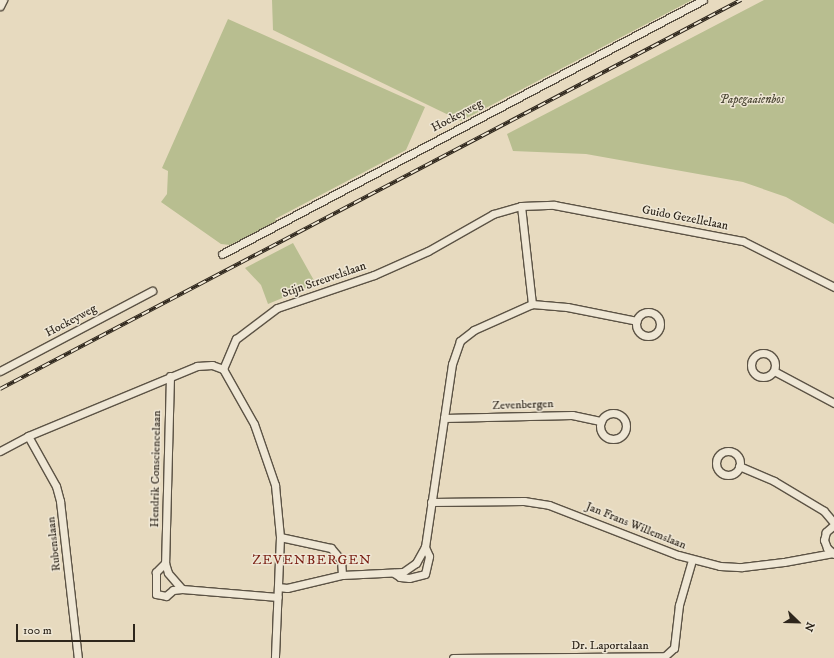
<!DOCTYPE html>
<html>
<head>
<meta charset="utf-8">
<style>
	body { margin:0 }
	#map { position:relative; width:834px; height:658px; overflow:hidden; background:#e7dabf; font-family:"IM FELL DW Pica",serif }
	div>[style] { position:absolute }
	.green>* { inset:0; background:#b8be90 }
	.roads { filter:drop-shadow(1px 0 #5c5345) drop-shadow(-1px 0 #5c5345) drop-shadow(0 1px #5c5345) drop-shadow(0 -1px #5c5345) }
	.minor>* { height:7px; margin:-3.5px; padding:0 3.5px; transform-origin:3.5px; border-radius:3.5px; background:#efe7d5 }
	.minor>.ring { margin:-3.5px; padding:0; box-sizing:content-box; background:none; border:7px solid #efe7d5; border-radius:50% }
	.rail>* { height:4px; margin-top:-2px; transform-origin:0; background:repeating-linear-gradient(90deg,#efe7d5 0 8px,#2e261c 0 16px); box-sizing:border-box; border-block:1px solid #2e261c }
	span { translate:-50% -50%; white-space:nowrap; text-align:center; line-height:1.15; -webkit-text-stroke:3px #efe7d5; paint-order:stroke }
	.park-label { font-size:12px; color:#504c39; font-style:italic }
	.street-label { font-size:12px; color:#2e261c }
	.quarter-label { font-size:14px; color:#7a1f14; letter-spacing:1px }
	.north { position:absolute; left:778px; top:602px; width:40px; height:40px; -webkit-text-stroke:3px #efe7d5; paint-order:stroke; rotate:113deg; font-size:11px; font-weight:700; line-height:16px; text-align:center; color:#2e261c }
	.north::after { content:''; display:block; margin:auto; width:14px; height:18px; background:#2e261c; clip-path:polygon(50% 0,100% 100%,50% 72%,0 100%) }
	.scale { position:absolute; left:16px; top:624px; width:119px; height:18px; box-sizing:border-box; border:2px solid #2e261c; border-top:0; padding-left:5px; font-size:12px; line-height:14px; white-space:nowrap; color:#2e261c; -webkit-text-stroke:3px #efe7d5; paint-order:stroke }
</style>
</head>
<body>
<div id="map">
	<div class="green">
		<div style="clip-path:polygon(272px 0,692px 0,461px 121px,273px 30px)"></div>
		<div style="clip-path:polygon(764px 0,834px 0,834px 224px,786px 197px,743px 182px,586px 154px,513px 151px,507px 134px)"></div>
		<div style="clip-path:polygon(228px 19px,425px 107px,406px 150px,275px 219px,277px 221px,230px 245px,221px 244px,161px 202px,167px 194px,168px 171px,162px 168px)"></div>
		<div style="clip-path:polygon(293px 243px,316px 284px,268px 304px,261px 285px,245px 268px)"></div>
	</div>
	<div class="roads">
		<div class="minor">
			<div style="left:0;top:6px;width:7px;rotate:-63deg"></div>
			<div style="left:521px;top:206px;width:99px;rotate:83.6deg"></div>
			<div style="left:532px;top:304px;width:35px;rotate:5deg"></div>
			<div style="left:567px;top:307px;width:71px;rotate:11.3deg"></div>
			<div style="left:222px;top:254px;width:544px;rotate:-27.84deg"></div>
			<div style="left:532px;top:304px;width:64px;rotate:155.9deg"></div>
			<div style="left:474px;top:330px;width:18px;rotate:142deg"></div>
			<div style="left:460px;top:341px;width:24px;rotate:109deg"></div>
			<div style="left:452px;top:364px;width:55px;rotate:98.4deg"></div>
			<div style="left:444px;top:418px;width:128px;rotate:-1.3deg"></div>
			<div style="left:572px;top:415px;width:30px;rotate:12deg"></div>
			<div class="ring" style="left:636px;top:312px;width:17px;height:17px"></div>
			<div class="ring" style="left:751px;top:353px;width:17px;height:17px"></div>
			<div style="left:223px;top:369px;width:33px;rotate:-67deg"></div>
			<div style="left:236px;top:339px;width:51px;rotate:-37.1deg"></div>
			<div style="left:277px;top:308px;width:102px;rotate:-18.8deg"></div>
			<div style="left:374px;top:275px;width:59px;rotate:-24deg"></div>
			<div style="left:428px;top:251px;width:75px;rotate:-29.6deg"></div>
			<div style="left:493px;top:214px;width:29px;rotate:-16deg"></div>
			<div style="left:521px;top:206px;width:33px;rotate:-2deg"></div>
			<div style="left:554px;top:205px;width:192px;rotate:10.8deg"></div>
			<div style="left:743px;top:241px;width:102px;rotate:26.8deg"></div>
			<div style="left:223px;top:369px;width:63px;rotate:60.6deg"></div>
			<div style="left:254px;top:424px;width:65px;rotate:71deg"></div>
			<div style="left:275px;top:485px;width:52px;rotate:84.5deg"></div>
			<div style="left:280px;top:537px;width:121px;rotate:92.4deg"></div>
			<div style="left:0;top:371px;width:172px;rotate:-27.8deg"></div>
			<div style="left:774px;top:371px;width:68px;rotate:28.1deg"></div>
			<div style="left:170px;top:376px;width:187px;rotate:91.5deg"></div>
			<div style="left:165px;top:563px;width:10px;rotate:73deg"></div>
			<div style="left:168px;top:573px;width:21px;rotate:49deg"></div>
			<div style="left:182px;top:589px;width:96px;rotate:4.8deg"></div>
			<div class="ring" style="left:600px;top:413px;width:19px;height:19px"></div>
			<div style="left:28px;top:436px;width:57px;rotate:60.8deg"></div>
			<div style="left:56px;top:486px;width:16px;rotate:75deg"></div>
			<div style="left:60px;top:501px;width:158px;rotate:83.5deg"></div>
			<div style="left:0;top:451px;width:32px;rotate:-28deg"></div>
			<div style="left:28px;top:436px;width:183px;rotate:-22.5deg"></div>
			<div style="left:197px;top:366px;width:15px;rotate:-4deg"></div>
			<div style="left:212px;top:365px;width:12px;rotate:20deg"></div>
			<div class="ring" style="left:716px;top:451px;width:17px;height:17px"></div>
			<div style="left:739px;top:466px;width:38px;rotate:23deg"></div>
			<div style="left:774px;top:481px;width:58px;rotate:31deg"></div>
			<div style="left:824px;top:511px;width:16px;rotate:50deg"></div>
			<div style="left:431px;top:502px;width:93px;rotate:-0.6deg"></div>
			<div style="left:524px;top:501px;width:25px;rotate:9deg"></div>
			<div style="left:549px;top:505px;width:138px;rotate:21.2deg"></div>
			<div style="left:678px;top:555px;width:43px;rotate:14.7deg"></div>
			<div style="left:720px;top:566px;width:22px;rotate:3deg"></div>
			<div style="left:742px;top:567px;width:42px;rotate:-6.8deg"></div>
			<div style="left:784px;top:562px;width:50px;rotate:-10.4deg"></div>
			<div style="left:834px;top:525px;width:11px;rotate:139deg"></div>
			<div style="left:826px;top:532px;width:8px;rotate:104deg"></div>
			<div style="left:824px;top:540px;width:9px;rotate:69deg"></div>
			<div style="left:827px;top:548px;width:9px;rotate:41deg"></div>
			<div style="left:280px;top:537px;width:52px;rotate:12.2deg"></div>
			<div style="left:331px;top:548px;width:16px;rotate:50deg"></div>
			<div style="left:341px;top:560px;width:15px;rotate:86deg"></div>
			<div style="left:165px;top:563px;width:13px;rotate:135deg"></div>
			<div style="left:156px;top:572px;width:22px;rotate:90deg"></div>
			<div style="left:156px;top:594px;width:10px;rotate:11deg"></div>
			<div style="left:166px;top:596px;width:9px;rotate:-41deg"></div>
			<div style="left:173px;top:590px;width:9px;rotate:-6deg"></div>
			<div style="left:394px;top:573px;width:7px;rotate:34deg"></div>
			<div style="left:400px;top:577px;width:9px;rotate:6deg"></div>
			<div style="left:409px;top:578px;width:16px;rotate:-14deg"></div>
			<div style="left:425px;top:574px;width:18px;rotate:-77deg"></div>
			<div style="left:429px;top:556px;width:10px;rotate:-114deg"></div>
			<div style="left:278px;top:587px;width:9px;rotate:6deg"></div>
			<div style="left:287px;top:588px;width:57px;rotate:-13.3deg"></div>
			<div style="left:342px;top:575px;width:61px;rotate:-2.8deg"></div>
			<div style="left:403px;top:572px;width:16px;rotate:-35deg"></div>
			<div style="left:416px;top:563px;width:18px;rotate:-61deg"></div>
			<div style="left:425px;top:547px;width:130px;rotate:-81.6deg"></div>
			<div style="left:453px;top:658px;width:212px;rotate:-0.5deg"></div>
			<div style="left:665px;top:656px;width:12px;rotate:-42deg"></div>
			<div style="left:674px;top:648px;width:43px;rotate:-83.4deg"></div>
			<div style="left:679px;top:605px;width:47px;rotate:-73.9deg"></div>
		</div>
	</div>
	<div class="rail">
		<div style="left:0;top:389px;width:837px;rotate:-27.7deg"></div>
	</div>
	<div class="park-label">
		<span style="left:752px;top:100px">Papegaaienbos</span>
	</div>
	<div class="street-label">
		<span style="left:457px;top:116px;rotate:-28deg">Hockeyweg</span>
		<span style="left:685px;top:218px;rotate:11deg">Guido Gezellelaan</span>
		<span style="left:324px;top:280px;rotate:-19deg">Stijn Streuvelslaan</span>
		<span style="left:71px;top:321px;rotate:-28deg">Hockeyweg</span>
		<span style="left:523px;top:405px;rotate:-2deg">Zevenbergen</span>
		<span style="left:156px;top:469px;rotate:-89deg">Hendrik Consciencelaan</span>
		<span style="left:636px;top:526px;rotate:22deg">Jan Frans Willemslaan</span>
		<span style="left:54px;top:544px;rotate:-96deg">Rubenslaan</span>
		<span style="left:610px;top:646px">Dr. Laportalaan</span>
	</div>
	<div class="quarter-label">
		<span style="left:312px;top:560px">ZEVENBERGEN</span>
	</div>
	<div class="north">N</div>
	<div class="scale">100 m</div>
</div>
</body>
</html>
